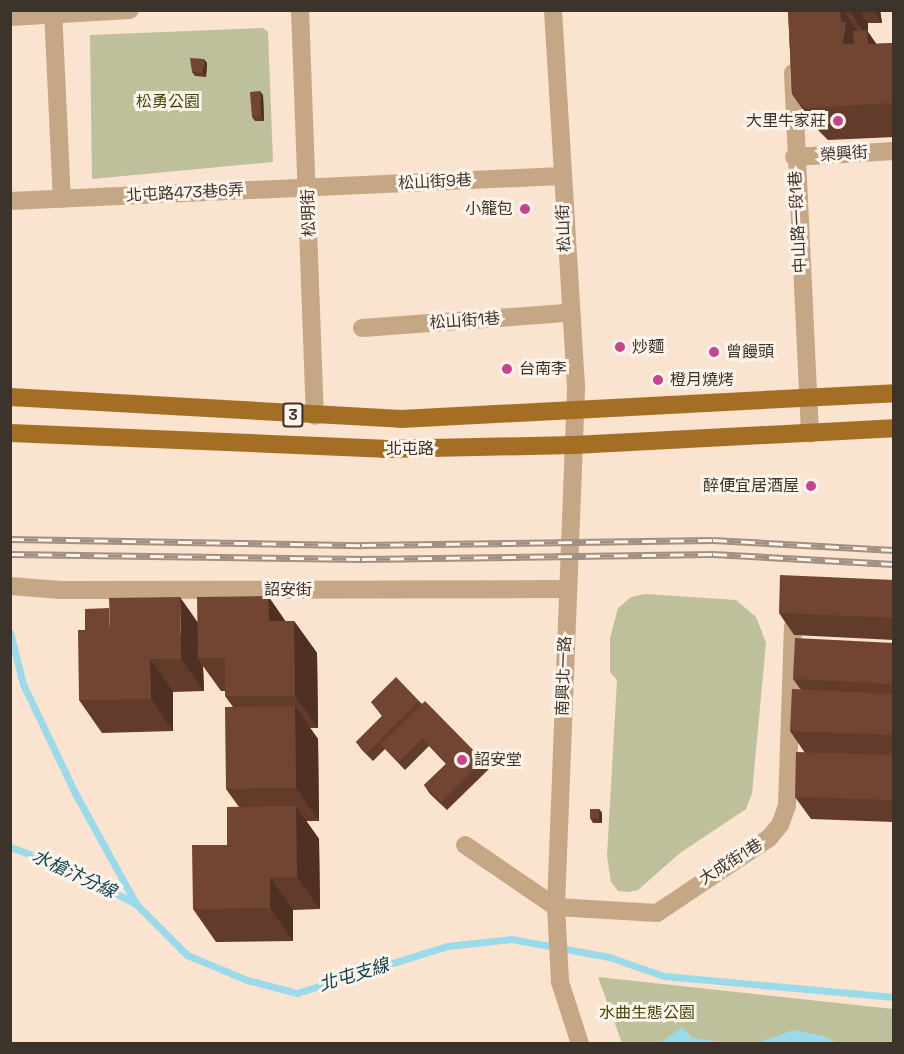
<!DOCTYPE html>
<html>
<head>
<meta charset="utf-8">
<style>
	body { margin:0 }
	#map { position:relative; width:904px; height:1054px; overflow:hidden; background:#fae3cf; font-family:"Space Grotesk","Noto Sans TC",sans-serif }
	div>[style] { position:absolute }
	.green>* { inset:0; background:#bec09c }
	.water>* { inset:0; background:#99daeb }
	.stream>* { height:7px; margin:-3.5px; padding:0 3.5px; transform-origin:3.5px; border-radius:3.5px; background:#99daeb }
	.minor>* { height:18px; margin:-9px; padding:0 9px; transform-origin:9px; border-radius:9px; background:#c5a785 }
	.major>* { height:18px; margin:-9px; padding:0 9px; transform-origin:9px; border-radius:9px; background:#a46e25 }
	.rail>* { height:7px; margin-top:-3.5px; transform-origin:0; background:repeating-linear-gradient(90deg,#fcf3eb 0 14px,#a19082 0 28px); box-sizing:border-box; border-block:2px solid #a19082 }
	.wall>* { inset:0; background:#623b2b }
	.shaded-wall>* { inset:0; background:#503023 }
	.building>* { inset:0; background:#724532 }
	.dots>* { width:16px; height:16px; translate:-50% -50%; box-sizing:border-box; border:3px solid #fcf3eb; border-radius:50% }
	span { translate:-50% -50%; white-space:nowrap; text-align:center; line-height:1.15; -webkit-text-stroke:6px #fcf3eb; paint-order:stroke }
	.shield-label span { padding:2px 4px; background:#fcf3eb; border:2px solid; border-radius:4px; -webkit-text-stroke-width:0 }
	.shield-label { font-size:15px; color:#3c332b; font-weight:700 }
	.park-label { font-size:16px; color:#454506 }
	.poi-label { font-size:16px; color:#3c332b }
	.right { translate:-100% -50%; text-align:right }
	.left { translate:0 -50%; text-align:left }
	.street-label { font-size:16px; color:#3c332b }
	.water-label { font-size:18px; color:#0b4552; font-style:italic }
	.frame { position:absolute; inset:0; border:12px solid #3c332b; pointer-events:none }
</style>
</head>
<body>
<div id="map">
	<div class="green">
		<div style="clip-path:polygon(263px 28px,268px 32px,273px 162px,92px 179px,90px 35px)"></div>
		<div style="clip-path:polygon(645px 594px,736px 600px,756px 617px,766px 643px,752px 793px,746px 809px,680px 853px,638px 890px,628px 892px,618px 891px,611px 882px,607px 856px,617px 680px,610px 672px,610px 638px,618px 608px,631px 597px)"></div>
		<div style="clip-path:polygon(598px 977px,893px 1009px,893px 1043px,622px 1043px)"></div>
	</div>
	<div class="water">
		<div style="clip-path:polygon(682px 1027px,693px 1038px,730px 1043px,660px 1043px)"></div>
		<div style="clip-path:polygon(793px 1030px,823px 1036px,838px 1043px,759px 1043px)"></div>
	</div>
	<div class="stream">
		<div style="left:10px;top:632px;width:54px;rotate:76deg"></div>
		<div style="left:23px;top:684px;width:121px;rotate:64.5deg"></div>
		<div style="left:75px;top:793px;width:127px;rotate:61.2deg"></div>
		<div style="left:136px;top:904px;width:72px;rotate:45deg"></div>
		<div style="left:187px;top:955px;width:65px;rotate:22.6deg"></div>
		<div style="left:247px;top:980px;width:52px;rotate:14.6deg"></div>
		<div style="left:297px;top:993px;width:157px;rotate:-17.4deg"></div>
		<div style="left:447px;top:946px;width:64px;rotate:-6.2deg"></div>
		<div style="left:511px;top:939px;width:100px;rotate:10.4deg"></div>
		<div style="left:609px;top:957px;width:58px;rotate:19.1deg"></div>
		<div style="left:664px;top:976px;width:231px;rotate:5.2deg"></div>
		<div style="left:10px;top:847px;width:64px;rotate:20.1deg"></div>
		<div style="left:70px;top:869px;width:75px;rotate:27.9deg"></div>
	</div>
	<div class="minor">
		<div style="left:53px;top:10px;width:189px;rotate:87.3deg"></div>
		<div style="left:300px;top:10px;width:406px;rotate:87.9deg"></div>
		<div style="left:553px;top:10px;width:381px;rotate:86.5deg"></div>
		<div style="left:576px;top:390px;width:517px;rotate:92.22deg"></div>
		<div style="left:556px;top:907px;width:75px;rotate:86.9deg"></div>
		<div style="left:560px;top:982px;width:65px;rotate:72.1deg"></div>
		<div style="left:10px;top:17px;width:120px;rotate:-3.3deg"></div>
		<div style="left:793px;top:73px;width:361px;rotate:87.3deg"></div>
		<div style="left:794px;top:157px;width:100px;rotate:-3.4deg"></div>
		<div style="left:10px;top:201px;width:552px;rotate:-2.6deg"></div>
		<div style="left:362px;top:328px;width:207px;rotate:-4.2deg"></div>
		<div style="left:10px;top:586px;width:51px;rotate:4.5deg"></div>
		<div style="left:61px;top:590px;width:506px;rotate:-0.11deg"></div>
		<div style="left:465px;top:845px;width:110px;rotate:34.3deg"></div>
		<div style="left:556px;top:907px;width:101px;rotate:3.4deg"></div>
		<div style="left:657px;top:913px;width:135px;rotate:-33.8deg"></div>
		<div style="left:769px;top:838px;width:17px;rotate:-50deg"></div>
		<div style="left:780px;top:825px;width:20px;rotate:-70deg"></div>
		<div style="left:787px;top:806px;width:180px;rotate:-88.1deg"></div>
	</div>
	<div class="major">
		<div style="left:10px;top:397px;width:392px;rotate:3.2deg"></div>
		<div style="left:401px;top:419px;width:494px;rotate:-3deg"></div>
		<div style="left:10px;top:433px;width:374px;rotate:2.4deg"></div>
		<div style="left:384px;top:449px;width:190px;rotate:-1.2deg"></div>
		<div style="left:574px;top:445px;width:320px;rotate:-3deg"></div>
	</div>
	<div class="rail">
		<div style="left:10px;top:539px;width:352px;rotate:1deg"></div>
		<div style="left:362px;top:545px;width:351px;rotate:-0.8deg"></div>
		<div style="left:713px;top:540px;width:181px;rotate:3.2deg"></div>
		<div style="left:10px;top:554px;width:352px;rotate:0.8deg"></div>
		<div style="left:362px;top:559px;width:351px;rotate:-0.8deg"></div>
		<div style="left:713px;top:554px;width:181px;rotate:3.2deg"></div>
	</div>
	<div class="wall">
		<div style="clip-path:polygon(788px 10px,880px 10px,882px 23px,868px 23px,868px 32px,876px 44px,894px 43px,894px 137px,828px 140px,815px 127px,792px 94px)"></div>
		<div style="clip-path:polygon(207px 63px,206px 77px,195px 76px,192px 72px)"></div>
		<div style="clip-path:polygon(263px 95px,264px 121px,255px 121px,252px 117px)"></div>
		<div style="clip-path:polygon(894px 580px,894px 640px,794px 635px,779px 613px)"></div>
		<div style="clip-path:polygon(268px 596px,285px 621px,294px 621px,317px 653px,318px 728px,310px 728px,318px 739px,319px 821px,306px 821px,319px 839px,320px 909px,293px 910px,293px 941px,216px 942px,193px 909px,227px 845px,239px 807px,226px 789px,233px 707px,225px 696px,225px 691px,221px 691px,203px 666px,204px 691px,173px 692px,173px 731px,102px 733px,79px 700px,198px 622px)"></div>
		<div style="clip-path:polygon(894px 643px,894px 822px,811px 819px,795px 797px,805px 753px,790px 731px,801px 690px,793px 679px)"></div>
		<div style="clip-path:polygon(419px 701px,422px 704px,483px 760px,489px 769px,447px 810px,430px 794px,424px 785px,446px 764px,429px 746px,405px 770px,385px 749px,373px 761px,362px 750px,356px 742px,382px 716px,371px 702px)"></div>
		<div style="clip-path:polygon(599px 809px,602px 813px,602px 823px,593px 823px,590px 818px)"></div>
	</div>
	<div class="shaded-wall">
		<div style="clip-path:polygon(840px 10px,843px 10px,863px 38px,863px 47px,843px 44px)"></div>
		<div style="clip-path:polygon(849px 10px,859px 10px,868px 23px,868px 32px,890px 63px,868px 44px,867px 37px)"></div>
		<div style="clip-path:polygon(873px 10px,880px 10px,882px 23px)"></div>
		<div style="clip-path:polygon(204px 59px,207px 63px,206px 77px,203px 73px)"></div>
		<div style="clip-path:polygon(260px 91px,263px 95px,264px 121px,261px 116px)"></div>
		<div style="clip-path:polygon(268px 596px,291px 629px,269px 621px)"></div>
		<div style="clip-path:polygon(180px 597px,203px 630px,198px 658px,203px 666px,204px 691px,181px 659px)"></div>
		<div style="clip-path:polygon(294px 621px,317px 653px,318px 728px,295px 696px)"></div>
		<div style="clip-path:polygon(150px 659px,173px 692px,173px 731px,151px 699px)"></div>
		<div style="clip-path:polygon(295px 706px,318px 739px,319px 821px,296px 788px)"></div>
		<div style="clip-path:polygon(296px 806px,319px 839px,320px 909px,297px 877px)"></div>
		<div style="clip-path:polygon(599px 809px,602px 813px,602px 823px,599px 818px)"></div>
		<div style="clip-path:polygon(270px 877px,293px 910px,293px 941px,270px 908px)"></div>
	</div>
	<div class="building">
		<div style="clip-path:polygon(788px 10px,840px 10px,841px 22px,846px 22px,843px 44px,854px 44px,853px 31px,867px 30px,868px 44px,894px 43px,894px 103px,805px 108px,792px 94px)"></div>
		<div style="clip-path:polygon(190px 58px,204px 59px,203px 73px,192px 72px)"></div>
		<div style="clip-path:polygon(260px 91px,261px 116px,252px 117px,250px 92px)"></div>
		<div style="clip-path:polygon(780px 575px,894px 580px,894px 618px,779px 613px)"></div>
		<div style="clip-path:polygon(268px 596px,269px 621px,294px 621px,295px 696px,225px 696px,225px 658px,198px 658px,197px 597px)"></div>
		<div style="clip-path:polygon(180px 597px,181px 659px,150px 659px,151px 699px,79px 700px,78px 630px,110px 630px,109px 598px)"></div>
		<div style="clip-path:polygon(109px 608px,110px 630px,85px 630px,85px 609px)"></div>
		<div style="clip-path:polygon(795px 638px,894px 643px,894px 684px,793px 679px)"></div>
		<div style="clip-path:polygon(396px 677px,419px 701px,367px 753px,356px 742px,383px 715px,371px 702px)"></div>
		<div style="clip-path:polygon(792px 689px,894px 694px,894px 735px,790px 731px)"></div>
		<div style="clip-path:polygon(425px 701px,483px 760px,441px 802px,424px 785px,447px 763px,423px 738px,399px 762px,381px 744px)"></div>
		<div style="clip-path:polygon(295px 706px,296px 788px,226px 789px,225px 707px)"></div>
		<div style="clip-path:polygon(796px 752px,894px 755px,894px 800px,795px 797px)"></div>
		<div style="clip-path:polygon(296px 806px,297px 877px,270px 877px,270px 908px,193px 909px,192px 845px,227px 845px,227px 807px)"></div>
		<div style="clip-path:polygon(590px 809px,599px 809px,599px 818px,590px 818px)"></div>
	</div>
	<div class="dots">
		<div style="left:838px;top:121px;background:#c5448d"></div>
		<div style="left:525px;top:209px;background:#c5448d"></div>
		<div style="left:620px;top:347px;background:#c5448d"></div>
		<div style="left:714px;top:352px;background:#c5448d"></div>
		<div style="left:507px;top:369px;background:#c5448d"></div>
		<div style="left:658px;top:380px;background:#c5448d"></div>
		<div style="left:811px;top:486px;background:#c5448d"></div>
		<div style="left:462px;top:760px;background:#c5448d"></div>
	</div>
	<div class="shield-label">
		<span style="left:293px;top:415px">3</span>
	</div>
	<div class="park-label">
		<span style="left:168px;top:102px">松勇公園</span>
		<span style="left:647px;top:1013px">水曲生態公園</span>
	</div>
	<div class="poi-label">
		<span class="right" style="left:826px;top:121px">大里牛家莊</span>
		<span class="right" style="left:513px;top:209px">小籠包</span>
		<span class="left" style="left:632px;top:347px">炒麵</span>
		<span class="left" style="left:726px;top:352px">曾饅頭</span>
		<span class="left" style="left:519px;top:369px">台南李</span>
		<span class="left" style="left:670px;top:380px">橙月燒烤</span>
		<span class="right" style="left:799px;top:486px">醉便宜居酒屋</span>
		<span class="left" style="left:474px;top:760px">詔安堂</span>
	</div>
	<div class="street-label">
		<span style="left:844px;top:154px;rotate:-4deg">榮興街</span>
		<span style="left:435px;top:182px;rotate:-3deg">松山街9巷</span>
		<span style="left:185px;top:193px;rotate:-3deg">北屯路473巷6弄</span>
		<span style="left:309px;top:213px;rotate:-92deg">松明街</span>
		<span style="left:798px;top:222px;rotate:-93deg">中山路一段1巷</span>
		<span style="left:564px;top:228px;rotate:-93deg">松山街</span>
		<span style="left:465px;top:321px;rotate:-4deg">松山街1巷</span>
		<span style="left:410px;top:449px">北屯路</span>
		<span style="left:288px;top:590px">詔安街</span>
		<span style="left:564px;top:676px;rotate:-88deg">南興北一路</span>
		<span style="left:731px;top:862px;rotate:-32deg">大成街1巷</span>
	</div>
	<div class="water-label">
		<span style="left:74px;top:874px;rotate:25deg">水槍汴分線</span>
		<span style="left:354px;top:975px;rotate:-17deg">北屯支線</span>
	</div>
	<div class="frame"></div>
</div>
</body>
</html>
